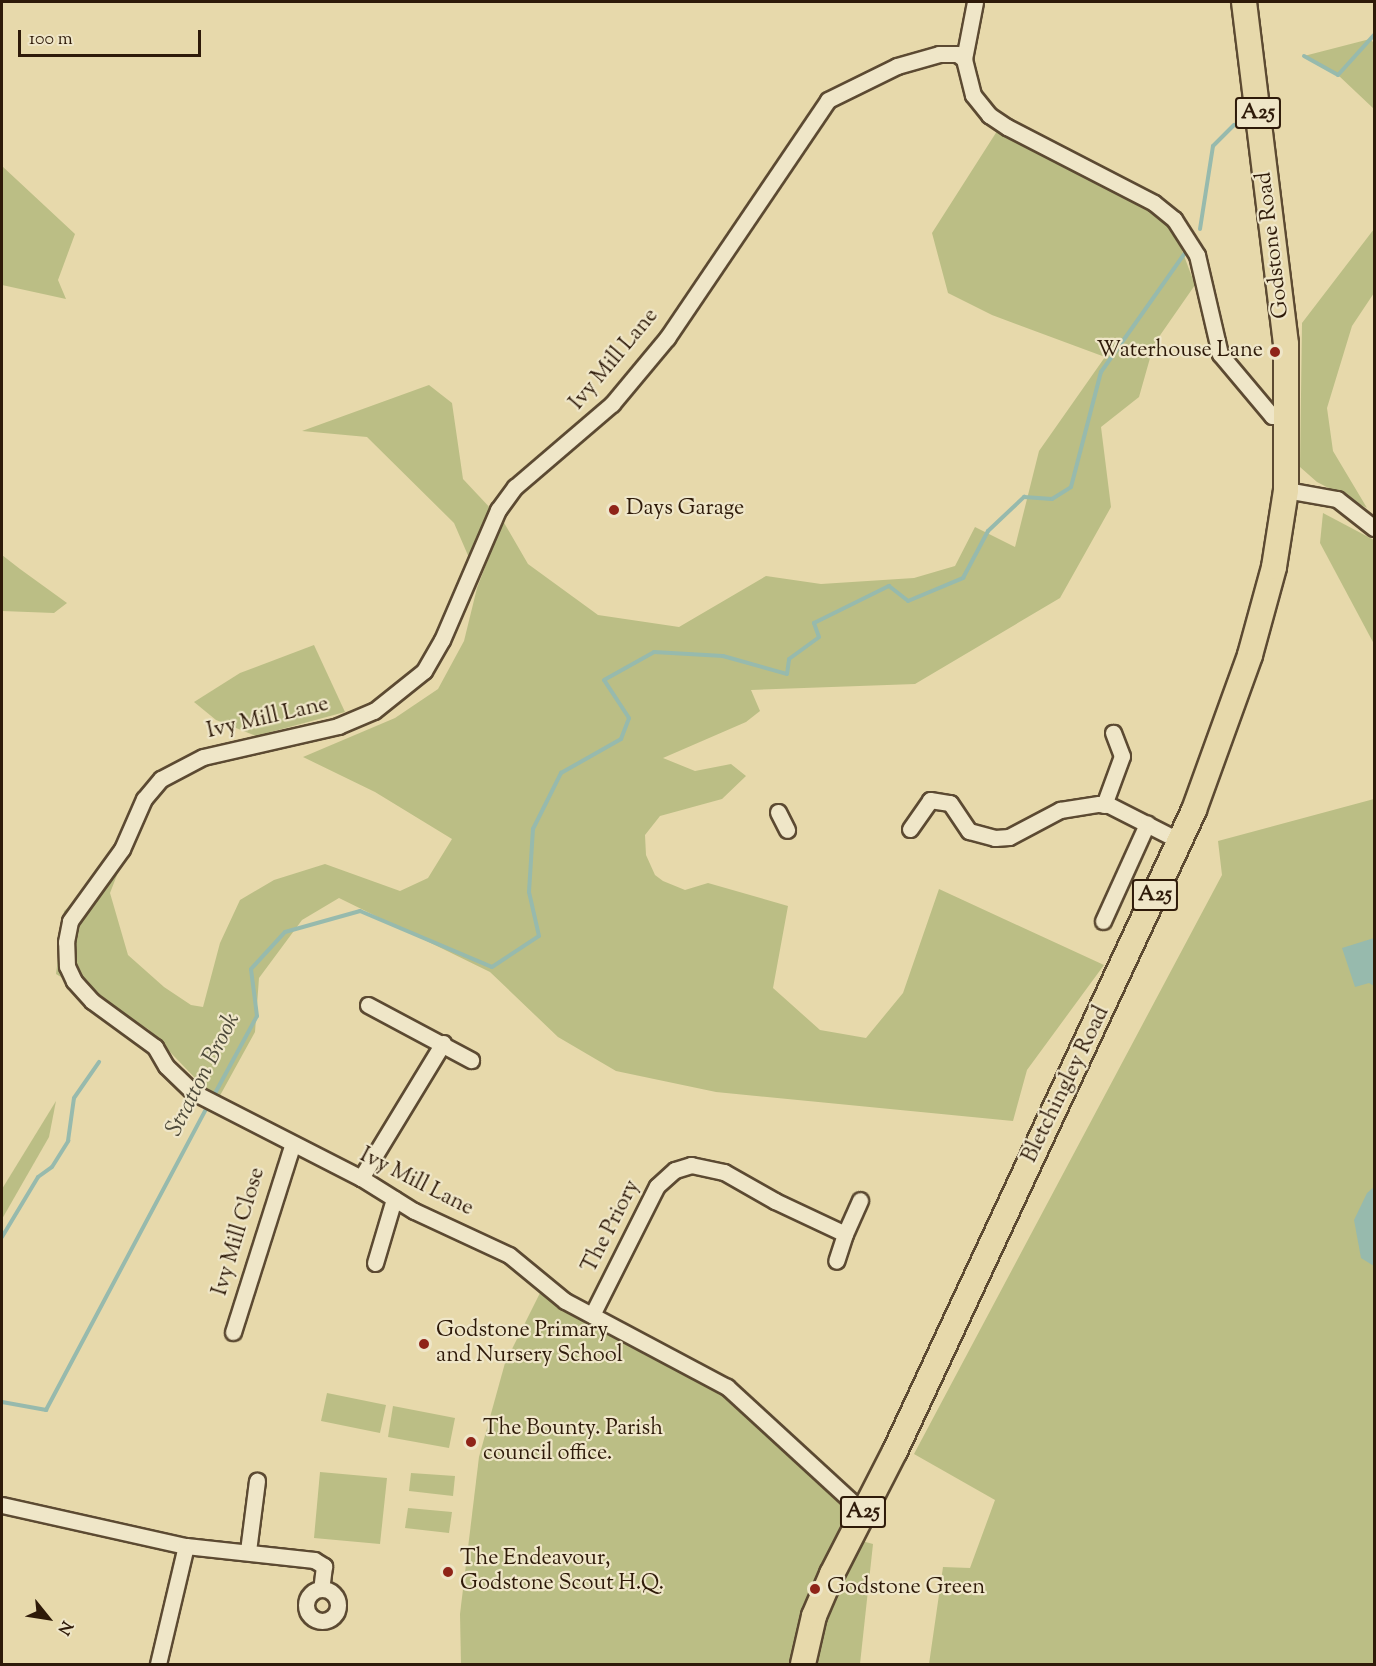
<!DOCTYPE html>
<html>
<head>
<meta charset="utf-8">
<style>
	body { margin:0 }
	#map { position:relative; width:1376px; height:1666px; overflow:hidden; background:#e7d9ab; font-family:"Sorts Mill Goudy",serif }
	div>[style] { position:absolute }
	.green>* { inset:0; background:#bbbe85 }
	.water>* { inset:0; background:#97baad }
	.stream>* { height:4px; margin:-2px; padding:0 2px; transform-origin:2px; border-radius:2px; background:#97baad }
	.roads { filter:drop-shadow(2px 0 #5c4a32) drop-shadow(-2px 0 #5c4a32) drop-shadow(0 2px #5c4a32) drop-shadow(0 -2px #5c4a32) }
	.street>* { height:15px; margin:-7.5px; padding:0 7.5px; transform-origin:7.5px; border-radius:7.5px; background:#efe6c8 }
	.street>.ring { margin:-7.5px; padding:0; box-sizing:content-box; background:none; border:15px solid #efe6c8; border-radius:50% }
	.primary>* { height:24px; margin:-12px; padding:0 12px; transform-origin:12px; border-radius:12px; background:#e7d9ab }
	.dots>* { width:16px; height:16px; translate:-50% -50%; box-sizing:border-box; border:3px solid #efe6c8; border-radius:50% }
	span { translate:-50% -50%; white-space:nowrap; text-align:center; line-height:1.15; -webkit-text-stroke:4.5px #efe6c8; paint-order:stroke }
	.shield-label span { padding:2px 4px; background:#efe6c8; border:2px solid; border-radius:4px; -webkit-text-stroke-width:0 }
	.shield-label { font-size:21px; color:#2e1a09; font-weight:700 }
	.street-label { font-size:22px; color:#2e1a09 }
	.poi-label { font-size:22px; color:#2e1a09 }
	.right { translate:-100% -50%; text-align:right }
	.left { translate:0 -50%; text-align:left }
	.water-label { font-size:24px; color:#4e4a3a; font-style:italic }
	.frame { position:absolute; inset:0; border:3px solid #2e1a09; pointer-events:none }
	.north { position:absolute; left:18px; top:1588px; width:60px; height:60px; -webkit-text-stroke:4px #efe6c8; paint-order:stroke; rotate:120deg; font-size:16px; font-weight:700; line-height:24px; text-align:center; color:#2e1a09 }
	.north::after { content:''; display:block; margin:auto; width:21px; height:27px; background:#2e1a09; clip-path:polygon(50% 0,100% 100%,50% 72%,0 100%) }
	.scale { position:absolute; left:18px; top:30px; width:183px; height:27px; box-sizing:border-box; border:3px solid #2e1a09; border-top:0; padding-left:8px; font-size:18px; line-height:21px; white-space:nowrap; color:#2e1a09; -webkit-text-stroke:4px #efe6c8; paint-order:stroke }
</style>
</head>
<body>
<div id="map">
	<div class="green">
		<div style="clip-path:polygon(1370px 39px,1374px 43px,1374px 109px,1338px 75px,1304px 56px)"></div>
		<div style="clip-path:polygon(999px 128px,1133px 197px,1174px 229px,1195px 285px,1154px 344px,1139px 397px,1101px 427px,1111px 507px,1060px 598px,915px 684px,751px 690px,760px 711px,746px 722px,663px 758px,695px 771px,731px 764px,746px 776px,722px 799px,660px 816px,645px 835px,646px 855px,655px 875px,663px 881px,685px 890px,708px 883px,788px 906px,773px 988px,820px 1030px,866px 1038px,903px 993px,939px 889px,1104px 965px,1027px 1070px,1013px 1121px,716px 1092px,616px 1071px,558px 1037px,490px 972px,339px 898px,302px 920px,259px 978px,255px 1032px,217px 1101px,148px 1029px,56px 974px,64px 911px,124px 857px,110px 893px,128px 955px,164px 987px,191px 1005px,203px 1007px,220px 943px,240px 900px,274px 880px,325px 864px,400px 891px,428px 878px,452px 839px,375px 792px,303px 757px,395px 718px,438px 689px,464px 641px,477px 588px,503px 521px,528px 564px,598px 615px,679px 627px,766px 576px,821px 584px,914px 578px,955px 566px,975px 527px,1015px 547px,1039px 451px,1105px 357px,992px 315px,948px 293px,932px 233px)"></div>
		<div style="clip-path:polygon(2px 166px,75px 234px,58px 280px,66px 299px,2px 285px)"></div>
		<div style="clip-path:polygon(1374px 229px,1374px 293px,1352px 326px,1327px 408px,1333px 451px,1367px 508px,1317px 482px,1300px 467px,1302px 323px)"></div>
		<div style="clip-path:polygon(429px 385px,452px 403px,463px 479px,493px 511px,470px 560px,454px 523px,367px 437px,302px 431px)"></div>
		<div style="clip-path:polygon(1323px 513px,1374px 540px,1374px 644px,1320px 543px)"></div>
		<div style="clip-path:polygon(2px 555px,20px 569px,67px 603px,54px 613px,2px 611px)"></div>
		<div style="clip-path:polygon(314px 645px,345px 712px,256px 736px,216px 720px,194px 702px,240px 673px)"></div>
		<div style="clip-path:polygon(1374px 799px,1374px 1664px,929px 1664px,943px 1567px,970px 1568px,995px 1500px,914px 1454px,1222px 875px,1218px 841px)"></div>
		<div style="clip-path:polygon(56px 1101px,49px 1137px,2px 1219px,2px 1189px)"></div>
		<div style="clip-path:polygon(542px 1289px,713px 1383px,840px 1499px,847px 1514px,841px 1535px,792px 1664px,461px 1664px,460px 1614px,479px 1457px,505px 1363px)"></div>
		<div style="clip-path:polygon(327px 1393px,386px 1405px,380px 1433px,321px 1421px)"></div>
		<div style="clip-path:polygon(393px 1406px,455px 1418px,449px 1448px,388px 1437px)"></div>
		<div style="clip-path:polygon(320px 1472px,387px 1478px,380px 1544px,314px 1538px)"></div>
		<div style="clip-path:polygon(411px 1473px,455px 1476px,453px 1496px,409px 1491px)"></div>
		<div style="clip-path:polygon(408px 1508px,452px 1512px,449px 1533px,405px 1528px)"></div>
		<div style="clip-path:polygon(858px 1540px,873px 1544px,860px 1664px,813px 1664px,818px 1630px)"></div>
	</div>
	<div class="water">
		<div style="clip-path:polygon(1374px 938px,1374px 986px,1369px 983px,1355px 987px,1342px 948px)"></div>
		<div style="clip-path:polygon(1374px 1187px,1374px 1266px,1361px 1258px,1354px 1220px,1367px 1193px)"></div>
	</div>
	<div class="stream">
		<div style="left:1304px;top:56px;width:39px;rotate:29deg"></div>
		<div style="left:1338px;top:75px;width:54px;rotate:-48deg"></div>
		<div style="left:1200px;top:229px;width:84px;rotate:-81.1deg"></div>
		<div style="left:1213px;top:146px;width:30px;rotate:-45deg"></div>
		<div style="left:213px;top:1097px;width:92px;rotate:-61.5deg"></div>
		<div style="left:257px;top:1016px;width:47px;rotate:-97.3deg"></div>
		<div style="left:251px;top:969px;width:50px;rotate:-47.4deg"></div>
		<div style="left:285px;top:932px;width:78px;rotate:-15.6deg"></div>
		<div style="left:360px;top:911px;width:143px;rotate:23deg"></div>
		<div style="left:492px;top:967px;width:56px;rotate:-33.4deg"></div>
		<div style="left:539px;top:936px;width:45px;rotate:-102.8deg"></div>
		<div style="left:529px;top:892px;width:63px;rotate:-86.4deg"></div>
		<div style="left:533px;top:829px;width:63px;rotate:-63.4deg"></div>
		<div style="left:561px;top:773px;width:69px;rotate:-29.5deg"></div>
		<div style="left:621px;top:739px;width:22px;rotate:-69deg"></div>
		<div style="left:629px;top:718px;width:45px;rotate:-123.3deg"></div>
		<div style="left:604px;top:680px;width:57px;rotate:-29.2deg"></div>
		<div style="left:654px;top:652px;width:69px;rotate:3.3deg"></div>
		<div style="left:723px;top:656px;width:66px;rotate:15.7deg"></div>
		<div style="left:787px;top:674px;width:15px;rotate:-82deg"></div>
		<div style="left:789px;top:659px;width:37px;rotate:-36deg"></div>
		<div style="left:819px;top:637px;width:15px;rotate:-110deg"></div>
		<div style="left:814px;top:623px;width:84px;rotate:-26.3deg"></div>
		<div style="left:889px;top:586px;width:24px;rotate:38deg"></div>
		<div style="left:908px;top:601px;width:60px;rotate:-22.7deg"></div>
		<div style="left:963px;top:578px;width:53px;rotate:-62deg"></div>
		<div style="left:988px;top:531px;width:50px;rotate:-43.4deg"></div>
		<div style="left:1024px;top:497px;width:28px;rotate:4deg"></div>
		<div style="left:1052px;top:499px;width:22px;rotate:-32deg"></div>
		<div style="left:1071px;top:487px;width:119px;rotate:-75.4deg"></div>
		<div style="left:1101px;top:372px;width:146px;rotate:-54.8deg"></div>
		<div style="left:2px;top:1237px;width:70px;rotate:-59deg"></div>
		<div style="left:38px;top:1177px;width:17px;rotate:-36deg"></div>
		<div style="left:52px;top:1167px;width:31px;rotate:-58deg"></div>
		<div style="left:68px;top:1141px;width:43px;rotate:-82.1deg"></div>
		<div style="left:74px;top:1098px;width:44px;rotate:-55.2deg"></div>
		<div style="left:2px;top:1402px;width:45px;rotate:10.3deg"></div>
		<div style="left:46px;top:1410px;width:347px;rotate:-62deg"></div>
	</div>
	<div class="roads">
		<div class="street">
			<div style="left:975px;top:2px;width:58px;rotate:100.9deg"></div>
			<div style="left:964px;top:59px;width:37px;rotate:76deg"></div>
			<div style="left:973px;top:95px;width:26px;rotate:51deg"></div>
			<div style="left:989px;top:115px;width:22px;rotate:34deg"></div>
			<div style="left:1007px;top:127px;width:165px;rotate:27.3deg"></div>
			<div style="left:1154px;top:203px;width:26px;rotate:39deg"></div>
			<div style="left:1174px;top:219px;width:43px;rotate:57.4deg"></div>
			<div style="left:1197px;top:255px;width:102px;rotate:76.9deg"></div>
			<div style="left:1220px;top:354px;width:81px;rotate:50deg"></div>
			<div style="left:1272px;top:416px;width:15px"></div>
			<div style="left:1286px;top:490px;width:52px;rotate:10deg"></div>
			<div style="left:1337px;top:499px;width:47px;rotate:38.1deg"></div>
			<div style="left:1104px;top:805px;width:52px;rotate:-69.8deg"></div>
			<div style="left:1122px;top:756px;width:25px;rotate:-111deg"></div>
			<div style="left:778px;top:812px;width:20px;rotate:63deg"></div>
			<div style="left:910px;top:829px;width:35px;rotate:-55deg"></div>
			<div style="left:930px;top:800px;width:20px;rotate:9deg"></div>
			<div style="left:950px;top:803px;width:34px;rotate:56deg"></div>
			<div style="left:969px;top:831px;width:27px;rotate:15deg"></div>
			<div style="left:995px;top:838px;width:14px;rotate:-4deg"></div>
			<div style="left:1009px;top:837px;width:58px;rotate:-27.9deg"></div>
			<div style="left:1060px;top:810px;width:39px;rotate:-9deg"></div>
			<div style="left:1099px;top:804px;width:10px;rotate:6deg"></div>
			<div style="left:1109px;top:805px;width:80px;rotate:26.9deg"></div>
			<div style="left:1103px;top:921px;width:107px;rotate:-65.6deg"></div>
			<div style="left:368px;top:1005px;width:117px;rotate:28.1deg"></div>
			<div style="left:361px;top:1178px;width:158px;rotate:-58.7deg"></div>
			<div style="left:845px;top:1234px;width:37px;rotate:-66deg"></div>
			<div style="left:375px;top:1263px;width:67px;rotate:-73.5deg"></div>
			<div style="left:592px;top:1315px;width:144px;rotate:-63.3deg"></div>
			<div style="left:657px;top:1186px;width:24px;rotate:-42deg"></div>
			<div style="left:675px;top:1170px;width:17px;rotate:-17deg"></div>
			<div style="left:691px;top:1165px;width:34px;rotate:12deg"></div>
			<div style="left:724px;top:1172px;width:59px;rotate:29.6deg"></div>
			<div style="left:775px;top:1201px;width:77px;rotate:25.2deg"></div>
			<div style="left:845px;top:1234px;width:28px;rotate:108deg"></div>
			<div style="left:233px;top:1332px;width:195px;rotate:-72.4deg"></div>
			<div style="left:2px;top:1505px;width:189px;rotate:12.6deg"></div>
			<div style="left:186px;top:1546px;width:129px;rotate:6.2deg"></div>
			<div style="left:314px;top:1560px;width:12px;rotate:31deg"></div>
			<div style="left:324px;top:1566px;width:23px;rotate:97deg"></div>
			<div style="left:863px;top:1512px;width:185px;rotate:-137.4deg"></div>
			<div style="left:727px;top:1387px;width:183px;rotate:-152deg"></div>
			<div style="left:565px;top:1301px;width:72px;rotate:-140.6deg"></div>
			<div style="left:509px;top:1255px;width:105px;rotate:-155.1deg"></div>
			<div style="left:414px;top:1211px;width:62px;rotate:-148.1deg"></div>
			<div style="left:361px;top:1178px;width:189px;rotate:-152.9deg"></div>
			<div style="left:193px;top:1092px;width:37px;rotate:-136deg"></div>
			<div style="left:166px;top:1066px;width:22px;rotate:-120deg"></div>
			<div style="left:155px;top:1047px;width:78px;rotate:-143.9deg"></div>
			<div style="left:92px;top:1001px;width:27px;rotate:-132deg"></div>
			<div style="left:74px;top:981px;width:17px;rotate:-115deg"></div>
			<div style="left:67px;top:966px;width:24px;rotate:-92deg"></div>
			<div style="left:66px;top:942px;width:21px;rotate:-79deg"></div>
			<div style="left:70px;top:921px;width:89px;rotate:-54.2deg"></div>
			<div style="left:122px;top:849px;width:55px;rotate:-66.3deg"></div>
			<div style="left:144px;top:799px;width:26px;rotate:-50deg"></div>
			<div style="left:161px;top:779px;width:47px;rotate:-27.6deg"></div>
			<div style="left:203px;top:757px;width:139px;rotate:-12.9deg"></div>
			<div style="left:338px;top:726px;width:39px;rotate:-23deg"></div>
			<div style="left:374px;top:711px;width:64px;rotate:-38.7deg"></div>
			<div style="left:424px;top:671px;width:36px;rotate:-60deg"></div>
			<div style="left:442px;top:640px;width:142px;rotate:-66.7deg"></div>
			<div style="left:498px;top:510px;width:29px;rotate:-54deg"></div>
			<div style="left:515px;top:487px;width:128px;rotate:-40.6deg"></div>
			<div style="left:612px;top:404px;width:86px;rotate:-50.2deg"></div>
			<div style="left:667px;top:338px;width:287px;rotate:-55.9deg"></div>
			<div style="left:828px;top:100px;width:77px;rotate:-26.2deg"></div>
			<div style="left:897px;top:66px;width:44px;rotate:-15.9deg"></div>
			<div style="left:939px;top:54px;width:18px"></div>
			<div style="left:957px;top:54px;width:9px;rotate:36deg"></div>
			<div style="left:248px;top:1551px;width:71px;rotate:-82.7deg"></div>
			<div class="ring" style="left:306px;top:1589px;width:17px;height:17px"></div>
			<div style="left:158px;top:1664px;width:121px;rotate:-76.7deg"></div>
		</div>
		<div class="primary">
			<div style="left:803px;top:1664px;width:49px;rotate:-77.1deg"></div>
			<div style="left:814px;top:1616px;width:46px;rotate:-66.8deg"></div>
			<div style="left:832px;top:1574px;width:138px;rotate:-62.9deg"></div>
			<div style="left:895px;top:1451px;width:707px;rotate:-64.99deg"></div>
			<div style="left:1194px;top:810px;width:165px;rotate:-70.1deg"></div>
			<div style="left:1250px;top:655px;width:91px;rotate:-74.7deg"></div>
			<div style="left:1274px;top:567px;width:78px;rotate:-81.1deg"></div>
			<div style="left:1286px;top:490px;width:146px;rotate:-90deg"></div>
			<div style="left:1286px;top:344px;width:345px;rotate:-97deg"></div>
		</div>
	</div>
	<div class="dots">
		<div style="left:1275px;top:352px;background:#8f2418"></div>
		<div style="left:614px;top:510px;background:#8f2418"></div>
		<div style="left:424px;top:1344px;background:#8f2418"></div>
		<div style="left:471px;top:1442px;background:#8f2418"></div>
		<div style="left:448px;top:1572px;background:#8f2418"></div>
		<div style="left:815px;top:1589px;background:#8f2418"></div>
	</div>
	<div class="shield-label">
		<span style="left:1258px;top:113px">A25</span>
		<span style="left:1155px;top:895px">A25</span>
		<span style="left:863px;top:1512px">A25</span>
	</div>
	<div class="street-label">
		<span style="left:1274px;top:245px;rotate:-97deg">Godstone Road</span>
		<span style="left:615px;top:360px;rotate:-50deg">Ivy Mill Lane</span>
		<span style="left:268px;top:719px;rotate:-13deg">Ivy Mill Lane</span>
		<span style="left:1067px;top:1085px;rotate:-64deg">Bletchingley Road</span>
		<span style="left:416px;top:1183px;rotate:27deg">Ivy Mill Lane</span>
		<span style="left:612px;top:1227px;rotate:-63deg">The Priory</span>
		<span style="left:240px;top:1232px;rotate:-73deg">Ivy Mill Close</span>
	</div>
	<div class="poi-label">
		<span class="right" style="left:1263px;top:352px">Waterhouse Lane</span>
		<span class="left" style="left:626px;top:510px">Days Garage</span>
		<span class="left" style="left:436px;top:1344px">Godstone Primary<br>and Nursery School</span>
		<span class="left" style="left:483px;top:1442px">The Bounty. Parish<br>council office.</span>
		<span class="left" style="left:460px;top:1572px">The Endeavour,<br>Godstone Scout H.Q.</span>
		<span class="left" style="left:827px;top:1589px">Godstone Green</span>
	</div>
	<div class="water-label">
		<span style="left:204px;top:1075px;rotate:-63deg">Stratton Brook</span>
	</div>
	<div class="frame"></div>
	<div class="north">N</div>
	<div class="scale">100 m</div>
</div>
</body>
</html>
